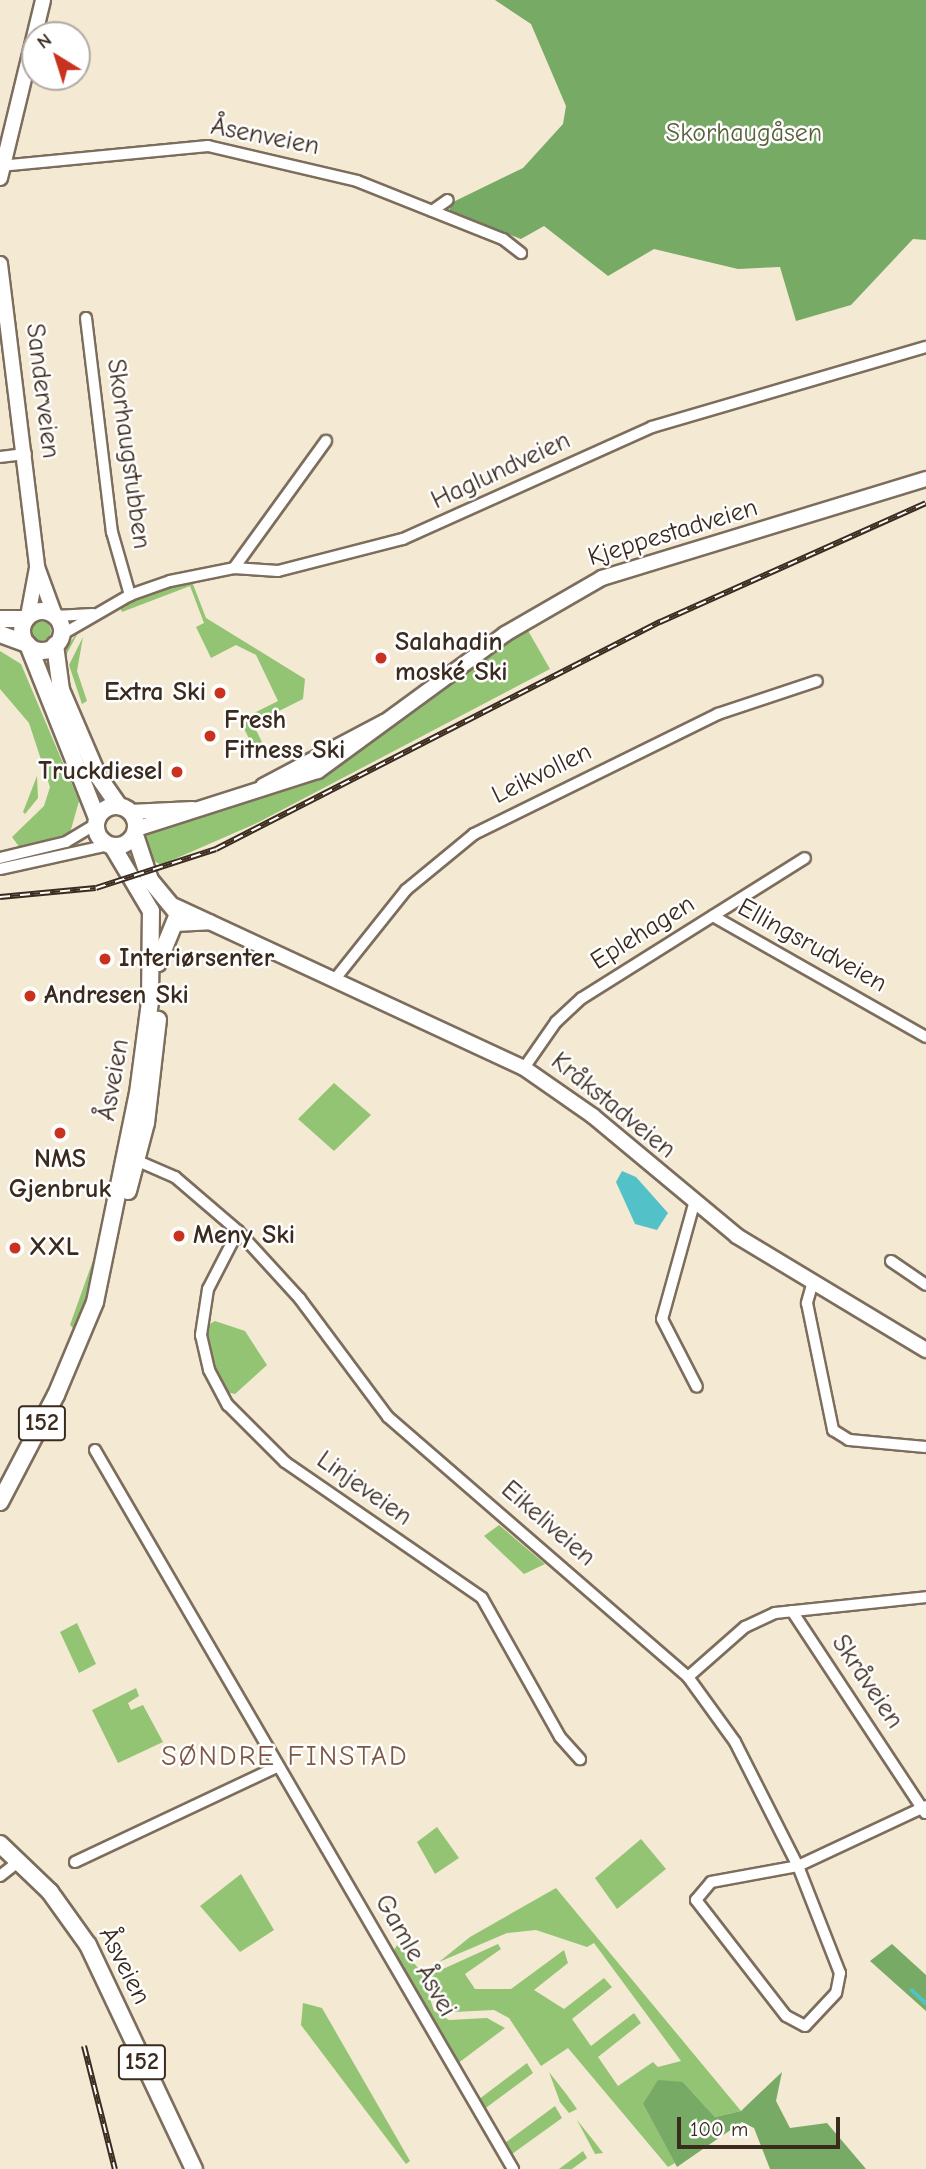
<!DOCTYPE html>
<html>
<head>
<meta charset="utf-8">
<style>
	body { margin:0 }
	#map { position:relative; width:926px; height:2169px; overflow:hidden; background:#f4e9d3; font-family:"Comic Neue",sans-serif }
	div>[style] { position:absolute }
	.green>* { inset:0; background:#93c473 }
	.round { border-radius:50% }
	.forest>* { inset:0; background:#76aa65 }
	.water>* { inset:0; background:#53c1c8 }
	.stream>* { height:3.5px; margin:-1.75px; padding:0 1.75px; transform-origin:1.75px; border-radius:1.75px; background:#53c1c8 }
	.roads { filter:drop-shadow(2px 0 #7c6d5d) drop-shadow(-2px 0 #7c6d5d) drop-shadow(0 2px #7c6d5d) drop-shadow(0 -2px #7c6d5d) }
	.minor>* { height:10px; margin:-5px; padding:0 5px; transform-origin:5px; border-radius:5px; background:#fff }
	.secondary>* { height:14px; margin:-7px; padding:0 7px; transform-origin:7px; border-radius:7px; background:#fff }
	.primary>* { height:16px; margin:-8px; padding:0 8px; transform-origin:8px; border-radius:8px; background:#fff }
	.primary>.ring { margin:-8px; padding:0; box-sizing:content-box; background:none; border:16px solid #fff; border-radius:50% }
	.rail>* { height:6px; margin-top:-3px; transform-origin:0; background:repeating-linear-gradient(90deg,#fff 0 10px,#3b2a1e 0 20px); box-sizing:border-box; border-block:2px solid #3b2a1e }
	.dots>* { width:19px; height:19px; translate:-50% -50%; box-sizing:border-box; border:4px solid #fff; border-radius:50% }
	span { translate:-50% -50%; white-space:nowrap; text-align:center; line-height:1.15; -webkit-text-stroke:5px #fff; paint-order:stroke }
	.shield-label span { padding:2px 5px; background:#fff; border:2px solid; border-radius:5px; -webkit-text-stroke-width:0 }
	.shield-label { font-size:24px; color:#3b2a1e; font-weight:700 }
	.park-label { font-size:26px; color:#5a603c }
	.street-label { font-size:26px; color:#3b2a1e }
	.poi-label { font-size:26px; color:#3b2a1e; font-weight:700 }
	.left { translate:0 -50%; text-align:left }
	.right { translate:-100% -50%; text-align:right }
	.neighbourhood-label { font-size:28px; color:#7e5744; letter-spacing:2px }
	.north { position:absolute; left:21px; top:21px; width:70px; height:70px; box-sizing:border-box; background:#fff; border:2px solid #b1aaa5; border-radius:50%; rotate:322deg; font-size:19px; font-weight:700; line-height:28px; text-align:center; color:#3b2a1e }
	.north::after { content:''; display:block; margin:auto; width:24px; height:32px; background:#c8321e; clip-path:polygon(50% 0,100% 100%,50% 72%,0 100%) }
	.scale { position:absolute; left:677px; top:2117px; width:163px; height:32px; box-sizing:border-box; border:4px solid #3b2a1e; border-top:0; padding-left:9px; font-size:21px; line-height:24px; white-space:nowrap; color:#3b2a1e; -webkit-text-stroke:5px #fff; paint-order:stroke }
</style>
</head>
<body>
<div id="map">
	<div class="green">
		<div style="clip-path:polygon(191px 579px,206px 618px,305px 679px,303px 699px,253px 724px,262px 742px,253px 747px,240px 720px,278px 701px,256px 655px,236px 645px,211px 658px,196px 627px,204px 623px,190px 586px,122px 612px,119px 605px)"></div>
		<div class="round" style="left:31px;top:621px;width:20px;height:20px"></div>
		<div style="clip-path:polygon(523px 622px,550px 669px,257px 823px,161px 865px,151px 859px,143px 838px,147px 825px,294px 782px)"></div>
		<div style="clip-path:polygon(80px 629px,64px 659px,67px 681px,109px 783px,63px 683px,62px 653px)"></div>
		<div style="clip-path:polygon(83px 637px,77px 671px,87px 701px,82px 704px,69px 665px)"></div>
		<div style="clip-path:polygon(0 651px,21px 664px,79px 801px,70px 833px,20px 848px,12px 837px,44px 806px,50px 787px,29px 723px,0 689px)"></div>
		<div style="clip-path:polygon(37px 776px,38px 798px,25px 814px,23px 812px)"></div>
		<div style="clip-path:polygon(334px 1083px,371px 1115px,334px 1151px,298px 1119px)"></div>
		<div style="clip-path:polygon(96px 1252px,95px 1280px,76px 1331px,70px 1325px)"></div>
		<div style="clip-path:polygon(215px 1321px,245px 1331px,267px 1365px,235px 1394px,226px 1392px,211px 1360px,206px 1326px)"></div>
		<div style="clip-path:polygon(499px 1525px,545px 1564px,524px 1574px,484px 1536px)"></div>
		<div style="clip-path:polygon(77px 1623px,96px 1664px,79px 1673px,60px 1632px)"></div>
		<div style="clip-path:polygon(136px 1688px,139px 1696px,128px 1703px,131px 1710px,143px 1705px,163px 1742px,118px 1763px,92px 1710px)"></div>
		<div style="clip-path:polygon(437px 1827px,459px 1858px,435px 1874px,417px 1842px)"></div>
		<div style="clip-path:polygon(641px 1839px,666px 1869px,617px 1909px,595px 1878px)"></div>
		<div style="clip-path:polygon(241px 1874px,274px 1930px,240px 1952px,200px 1906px)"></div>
		<div style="clip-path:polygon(556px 1888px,741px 2111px,715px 2117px,683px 2082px,643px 2104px,675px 2163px,668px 2167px,568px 2048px,541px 2066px,509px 2018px,494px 2010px,454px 2012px,434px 1996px,432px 1974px,498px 1944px,501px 1949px,465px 1974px,475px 1989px,511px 1989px,564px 1950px,568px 1963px,534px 1990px,564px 2009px,604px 1978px,612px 1987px,572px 2019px,591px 2046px,634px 2013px,641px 2023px,598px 2057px,618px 2086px,653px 2062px,658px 2067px,681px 2061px,594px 1943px,587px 1947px,536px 1930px,507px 1933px,439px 1962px,470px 1937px)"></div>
		<div style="clip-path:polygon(397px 1945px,421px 1971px,434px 2011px,449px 2020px,487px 2018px,505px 2028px,457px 2064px,393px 1952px)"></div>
		<div style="clip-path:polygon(303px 2003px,322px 2008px,410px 2161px,406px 2164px,301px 2025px)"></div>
		<div style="clip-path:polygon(527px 2063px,533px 2073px,483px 2110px,478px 2100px)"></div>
		<div style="clip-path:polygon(549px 2072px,567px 2095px,577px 2109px,569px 2113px,560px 2102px)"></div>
		<div style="clip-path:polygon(555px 2106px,562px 2118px,512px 2154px,505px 2143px)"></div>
		<div style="clip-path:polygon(577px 2120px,593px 2140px,603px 2153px,595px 2154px)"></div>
		<div style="clip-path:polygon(583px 2151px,587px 2158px,572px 2169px,559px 2169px)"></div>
	</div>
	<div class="forest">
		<div style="clip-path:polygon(495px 0,926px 0,926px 240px,913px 239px,851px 305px,796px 321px,780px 267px,738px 269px,654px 249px,608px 276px,544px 226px,521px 239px,450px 212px,449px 204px,523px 168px,563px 124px,566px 106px,531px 24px)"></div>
		<div style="clip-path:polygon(892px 1944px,926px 1975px,926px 2011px,870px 1961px)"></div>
		<div style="clip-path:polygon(782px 2072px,776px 2101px,790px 2128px,827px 2123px,866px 2169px,770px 2169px,754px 2128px,742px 2122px,677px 2167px,643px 2104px,658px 2080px,683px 2082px,715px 2117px,741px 2111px)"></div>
	</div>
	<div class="water">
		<div style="clip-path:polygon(622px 1171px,636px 1177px,668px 1213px,657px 1230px,635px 1224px,616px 1182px)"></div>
	</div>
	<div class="stream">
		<div style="left:912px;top:1990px;width:19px;rotate:43deg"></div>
	</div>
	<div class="roads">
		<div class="minor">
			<div style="left:0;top:166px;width:209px;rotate:-5.5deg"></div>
			<div style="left:208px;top:146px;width:153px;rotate:13.2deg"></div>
			<div style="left:357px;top:181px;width:157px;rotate:21.7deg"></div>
			<div style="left:503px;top:239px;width:23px;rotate:38deg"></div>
			<div style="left:432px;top:211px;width:19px;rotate:-35deg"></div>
			<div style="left:86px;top:318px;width:216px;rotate:83.1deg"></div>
			<div style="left:112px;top:532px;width:66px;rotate:74.1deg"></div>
			<div style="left:0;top:457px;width:26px;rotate:-7deg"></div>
			<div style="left:234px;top:568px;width:157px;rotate:-54.1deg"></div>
			<div style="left:55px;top:616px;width:38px;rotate:-3deg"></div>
			<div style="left:61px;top:635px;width:80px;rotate:-30.1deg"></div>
			<div style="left:130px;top:595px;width:42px;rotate:-19.3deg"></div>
			<div style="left:170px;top:581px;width:65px;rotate:-11.5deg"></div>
			<div style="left:234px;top:568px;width:44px;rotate:3.9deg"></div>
			<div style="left:278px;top:571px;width:129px;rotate:-14.4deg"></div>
			<div style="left:403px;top:539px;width:273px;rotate:-24.2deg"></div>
			<div style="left:652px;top:427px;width:285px;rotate:-16.3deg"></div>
			<div style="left:0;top:858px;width:68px;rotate:-13.6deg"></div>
			<div style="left:66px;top:842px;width:35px;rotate:-31deg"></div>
			<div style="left:0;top:869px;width:112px;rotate:-12.4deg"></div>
			<div style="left:713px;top:916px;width:245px;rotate:29.6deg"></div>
			<div style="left:335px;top:979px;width:114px;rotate:-51.4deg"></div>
			<div style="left:406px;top:890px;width:88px;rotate:-39.5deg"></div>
			<div style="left:474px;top:834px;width:272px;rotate:-26.2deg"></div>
			<div style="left:718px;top:714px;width:104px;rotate:-18.4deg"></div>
			<div style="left:524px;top:1068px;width:56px;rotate:-55.2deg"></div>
			<div style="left:556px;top:1022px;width:35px;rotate:-43deg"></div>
			<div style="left:582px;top:998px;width:263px;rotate:-32.1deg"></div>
			<div style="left:131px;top:1158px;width:48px;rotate:23.4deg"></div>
			<div style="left:175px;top:1177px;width:83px;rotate:40.6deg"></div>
			<div style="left:238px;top:1231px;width:92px;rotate:47.6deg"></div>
			<div style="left:300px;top:1299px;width:147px;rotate:53.3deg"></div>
			<div style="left:388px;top:1417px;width:397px;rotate:40.9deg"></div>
			<div style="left:688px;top:1677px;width:80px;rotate:54.1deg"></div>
			<div style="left:735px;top:1742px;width:139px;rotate:63.1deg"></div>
			<div style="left:798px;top:1866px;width:141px;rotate:-25.1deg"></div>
			<div style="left:694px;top:1204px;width:119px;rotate:105.5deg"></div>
			<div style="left:662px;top:1319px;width:76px;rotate:62.8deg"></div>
			<div style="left:238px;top:1231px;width:65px;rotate:117.3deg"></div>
			<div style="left:208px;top:1289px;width:47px;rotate:98.7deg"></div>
			<div style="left:201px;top:1335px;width:36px;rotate:77deg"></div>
			<div style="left:209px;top:1370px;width:40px;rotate:62deg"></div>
			<div style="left:228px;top:1405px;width:81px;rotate:45deg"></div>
			<div style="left:285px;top:1462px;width:239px;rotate:34.6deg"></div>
			<div style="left:482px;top:1598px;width:159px;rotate:60.7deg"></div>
			<div style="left:560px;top:1737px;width:30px;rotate:48deg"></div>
			<div style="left:891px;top:1261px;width:42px;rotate:34.4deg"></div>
			<div style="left:812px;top:1285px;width:19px;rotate:106deg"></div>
			<div style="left:807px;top:1303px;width:130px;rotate:78.4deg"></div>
			<div style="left:833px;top:1430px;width:19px;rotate:32deg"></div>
			<div style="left:849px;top:1440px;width:77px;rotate:5.2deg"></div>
			<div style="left:95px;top:1450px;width:832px;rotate:59.83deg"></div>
			<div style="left:792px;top:1611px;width:242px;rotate:56.6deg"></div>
			<div style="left:688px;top:1677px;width:76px;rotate:-41.3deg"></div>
			<div style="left:745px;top:1627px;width:33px;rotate:-25deg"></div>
			<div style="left:775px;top:1613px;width:152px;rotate:-6deg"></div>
			<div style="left:75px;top:1862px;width:223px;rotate:-25.2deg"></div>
			<div style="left:798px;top:1866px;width:115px;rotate:68.6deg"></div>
			<div style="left:840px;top:1973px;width:20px;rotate:101deg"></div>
			<div style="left:836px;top:1993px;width:45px;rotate:133.2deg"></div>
			<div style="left:805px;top:2026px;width:21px;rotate:-152deg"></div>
			<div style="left:786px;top:2016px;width:147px;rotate:-127.8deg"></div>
			<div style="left:696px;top:1900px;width:23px;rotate:-50deg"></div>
			<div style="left:711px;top:1882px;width:88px;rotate:-10.4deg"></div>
			<div style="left:0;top:1876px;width:24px;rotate:-38deg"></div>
		</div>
		<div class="secondary">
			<div style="left:0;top:178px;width:183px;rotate:-76.4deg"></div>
			<div style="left:0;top:264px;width:305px;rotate:83deg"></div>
			<div style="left:37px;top:567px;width:52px;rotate:69.8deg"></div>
			<div style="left:28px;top:616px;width:49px;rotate:-79.4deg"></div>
			<div style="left:263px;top:786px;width:137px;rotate:-27.9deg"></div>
			<div style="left:130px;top:812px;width:63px;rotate:-2.7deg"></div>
			<div style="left:136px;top:829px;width:191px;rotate:-17.7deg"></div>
			<div style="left:318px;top:771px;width:232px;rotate:-36.2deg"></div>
			<div style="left:505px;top:634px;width:112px;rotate:-30deg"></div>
			<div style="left:602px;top:578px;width:339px;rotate:-17deg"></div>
			<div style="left:175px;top:906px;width:385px;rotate:24.9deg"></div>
			<div style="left:524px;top:1068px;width:84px;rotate:34.8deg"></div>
			<div style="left:593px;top:1116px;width:187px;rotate:39.8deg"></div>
			<div style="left:737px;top:1236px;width:221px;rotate:31.1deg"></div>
			<div style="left:175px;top:924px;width:35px;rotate:-3deg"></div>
		</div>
		<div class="primary">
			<div class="ring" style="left:22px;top:611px;width:24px;height:24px"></div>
			<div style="left:0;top:619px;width:26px"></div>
			<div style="left:0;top:634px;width:29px;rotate:20deg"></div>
			<div style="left:55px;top:645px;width:45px;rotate:82.4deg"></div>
			<div style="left:61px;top:690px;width:94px;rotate:66.7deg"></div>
			<div style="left:98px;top:776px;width:37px;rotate:55deg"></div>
			<div style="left:29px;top:647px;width:184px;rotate:68.3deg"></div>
			<div class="ring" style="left:96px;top:806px;width:24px;height:24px"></div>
			<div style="left:135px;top:835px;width:47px;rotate:71.6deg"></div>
			<div style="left:150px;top:880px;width:44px;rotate:50.5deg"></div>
			<div style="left:178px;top:914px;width:53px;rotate:112.2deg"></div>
			<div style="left:128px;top:1191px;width:70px;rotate:-75.2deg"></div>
			<div style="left:146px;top:1123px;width:104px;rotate:-83.4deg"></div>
			<div style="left:0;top:1502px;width:121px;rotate:-62.4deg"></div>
			<div style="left:56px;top:1395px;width:101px;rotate:-67.2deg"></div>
			<div style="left:95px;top:1302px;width:213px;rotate:-78.4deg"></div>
			<div style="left:138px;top:1093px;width:92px;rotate:-82.5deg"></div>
			<div style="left:150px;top:1002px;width:91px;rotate:-89.4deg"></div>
			<div style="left:151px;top:911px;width:74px;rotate:-120.7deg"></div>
			<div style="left:0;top:1844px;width:69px;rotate:43.8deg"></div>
			<div style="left:50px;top:1892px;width:65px;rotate:54.4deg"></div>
			<div style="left:88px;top:1945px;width:248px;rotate:64.7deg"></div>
		</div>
	</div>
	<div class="rail">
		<div style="left:0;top:897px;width:96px;rotate:-5.4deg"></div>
		<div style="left:96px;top:888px;width:126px;rotate:-18deg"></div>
		<div style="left:216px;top:849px;width:499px;rotate:-27.1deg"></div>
		<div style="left:660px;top:622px;width:291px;rotate:-24.1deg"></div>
		<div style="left:84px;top:2046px;width:127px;rotate:75.9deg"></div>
	</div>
	<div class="dots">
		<div style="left:381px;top:658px;background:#c8321e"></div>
		<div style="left:220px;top:693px;background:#c8321e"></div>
		<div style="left:210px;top:736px;background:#c8321e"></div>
		<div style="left:177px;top:772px;background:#c8321e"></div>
		<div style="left:105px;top:959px;background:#c8321e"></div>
		<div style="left:30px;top:996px;background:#c8321e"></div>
		<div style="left:60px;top:1133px;background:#c8321e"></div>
		<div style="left:179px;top:1236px;background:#c8321e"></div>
		<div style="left:15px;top:1248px;background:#c8321e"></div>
	</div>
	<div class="shield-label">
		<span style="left:42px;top:1423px">152</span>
		<span style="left:142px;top:2062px">152</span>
	</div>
	<div class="park-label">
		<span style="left:744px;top:134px">Skorhaugåsen</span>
	</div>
	<div class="street-label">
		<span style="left:265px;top:137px;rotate:11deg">Åsenveien</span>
		<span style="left:42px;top:391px;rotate:83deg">Sanderveien</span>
		<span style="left:128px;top:454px;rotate:82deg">Skorhaugstubben</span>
		<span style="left:501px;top:471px;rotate:-25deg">Haglundveien</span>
		<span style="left:673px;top:533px;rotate:-17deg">Kjeppestadveien</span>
		<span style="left:542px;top:774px;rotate:-26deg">Leikvollen</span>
		<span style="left:643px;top:933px;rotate:-32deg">Eplehagen</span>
		<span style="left:812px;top:946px;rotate:29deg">Ellingsrudveien</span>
		<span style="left:114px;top:1080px;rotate:-80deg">Åsveien</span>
		<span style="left:613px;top:1106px;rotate:39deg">Kråkstadveien</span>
		<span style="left:364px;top:1489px;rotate:35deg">Linjeveien</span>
		<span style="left:548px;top:1524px;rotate:41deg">Eikeliveien</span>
		<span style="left:867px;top:1682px;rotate:56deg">Skråveien</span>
		<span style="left:415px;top:1956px;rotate:60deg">Gamle Åsvei</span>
		<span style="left:124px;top:1966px;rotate:63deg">Åsveien</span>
	</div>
	<div class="poi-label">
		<span class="left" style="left:395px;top:658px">Salahadin<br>moské Ski</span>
		<span class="right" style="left:206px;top:693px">Extra Ski</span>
		<span class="left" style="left:224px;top:736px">Fresh<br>Fitness Ski</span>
		<span class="right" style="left:163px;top:772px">Truckdiesel</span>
		<span class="left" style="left:119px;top:959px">Interiørsenter</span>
		<span class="left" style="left:44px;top:996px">Andresen Ski</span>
		<span style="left:60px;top:1175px">NMS<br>Gjenbruk</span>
		<span class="left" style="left:193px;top:1236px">Meny Ski</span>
		<span class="left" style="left:29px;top:1248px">XXL</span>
	</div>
	<div class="neighbourhood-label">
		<span style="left:285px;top:1756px">SØNDRE FINSTAD</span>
	</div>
	<div class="north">N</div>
	<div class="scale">100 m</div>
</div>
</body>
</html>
